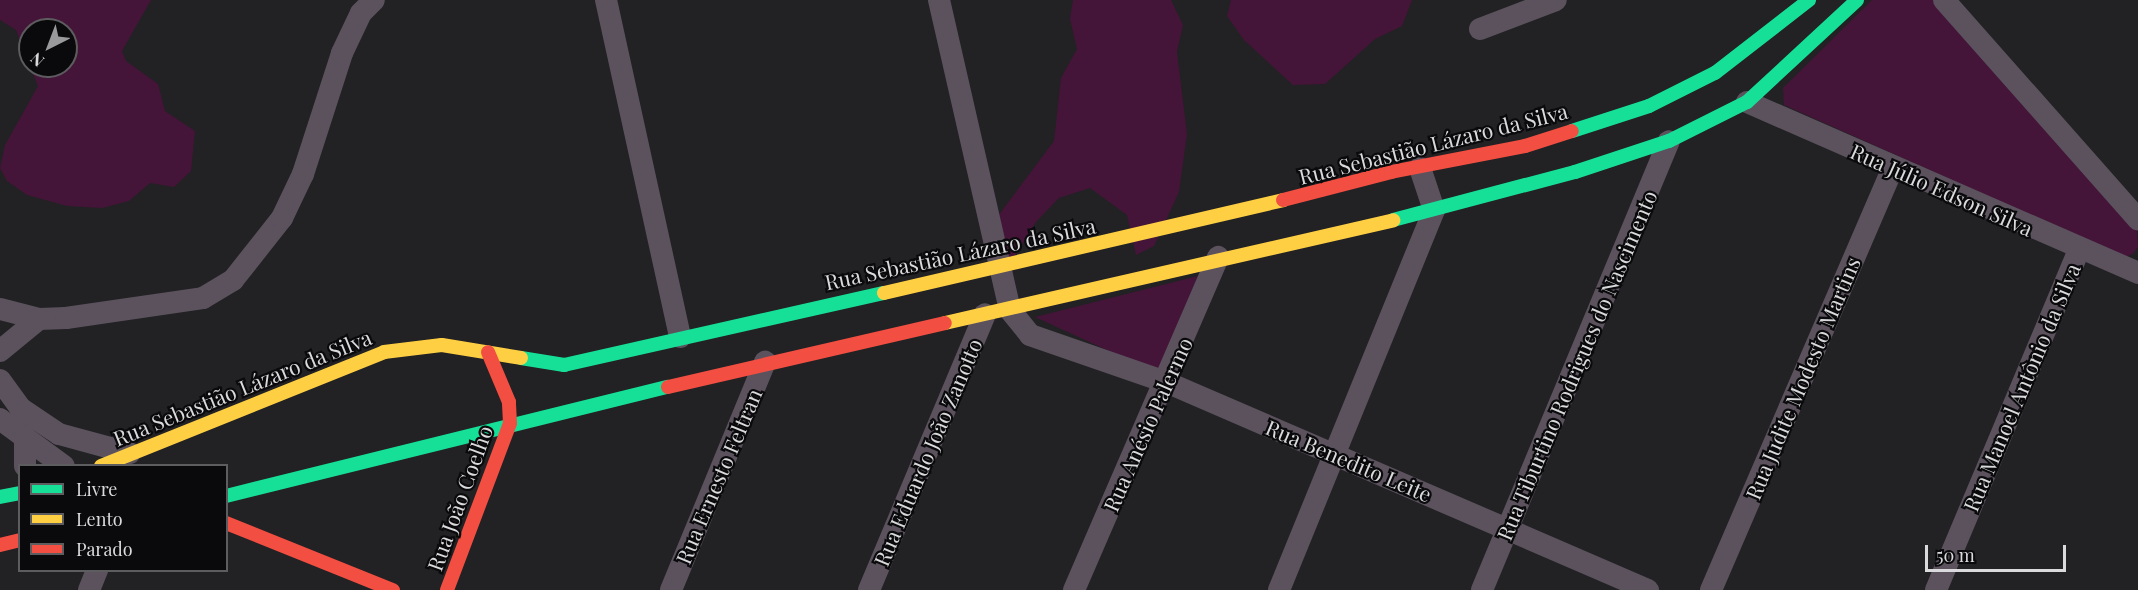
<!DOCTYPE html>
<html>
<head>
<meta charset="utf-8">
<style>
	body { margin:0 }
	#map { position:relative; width:2138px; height:590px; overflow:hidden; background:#222123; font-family:"Playfair Display",serif }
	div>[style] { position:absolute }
	.green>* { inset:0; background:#441538 }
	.street>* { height:22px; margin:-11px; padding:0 11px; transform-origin:11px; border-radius:11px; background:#5b525e }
	.fast>* { height:14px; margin:-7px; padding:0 7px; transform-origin:7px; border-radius:7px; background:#16e098 }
	.slow>* { height:14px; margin:-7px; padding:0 7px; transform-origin:7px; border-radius:7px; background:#ffcf43 }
	.jam>* { height:14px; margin:-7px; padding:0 7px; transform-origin:7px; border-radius:7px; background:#f24e42 }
	span { translate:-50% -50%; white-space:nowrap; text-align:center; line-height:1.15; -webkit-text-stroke:4.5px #0a0a0c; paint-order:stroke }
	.street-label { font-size:21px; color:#dadadc }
	.legend { position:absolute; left:18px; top:464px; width:210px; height:108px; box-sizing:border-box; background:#0a0a0c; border:2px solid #5d5d5f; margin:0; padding:8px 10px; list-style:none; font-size:18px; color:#dadadc }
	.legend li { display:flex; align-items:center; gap:12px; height:30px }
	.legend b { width:30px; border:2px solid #5d5d5f }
	.north { position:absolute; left:18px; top:18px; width:60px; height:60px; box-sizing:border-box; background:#0a0a0c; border:2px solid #5d5d5f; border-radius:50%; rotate:222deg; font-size:16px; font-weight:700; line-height:24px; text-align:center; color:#dadadc }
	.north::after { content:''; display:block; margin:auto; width:21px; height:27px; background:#9a999b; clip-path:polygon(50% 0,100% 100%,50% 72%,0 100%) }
	.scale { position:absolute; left:1925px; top:545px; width:141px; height:27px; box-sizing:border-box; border:3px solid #dadadc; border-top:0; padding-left:8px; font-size:18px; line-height:21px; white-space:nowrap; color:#dadadc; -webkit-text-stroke:4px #0a0a0c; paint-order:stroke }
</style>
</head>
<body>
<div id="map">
	<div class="green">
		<div style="clip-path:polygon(evenodd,0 0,151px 0,122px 51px,126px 61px,158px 84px,165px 111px,195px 131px,191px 171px,174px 187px,150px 183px,129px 201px,102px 208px,67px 206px,27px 195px,7px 181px,0 168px,5px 145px,38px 86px,16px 30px,0 20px,0 0,30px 30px,66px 30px,66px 66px,30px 66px,30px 30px)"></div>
		<div style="clip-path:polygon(1073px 0,1171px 0,1183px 25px,1177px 52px,1187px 134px,1179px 192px,1154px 246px,1136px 255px,1127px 215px,1090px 188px,1059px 198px,1036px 222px,1010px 264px,989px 228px,1054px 141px,1061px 78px,1077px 49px,1070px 19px)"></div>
		<div style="clip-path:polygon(1231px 0,1412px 0,1402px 26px,1375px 39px,1325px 84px,1293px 85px,1244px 40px,1227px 16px)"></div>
		<div style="clip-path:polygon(1872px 0,1933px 0,2137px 231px,2138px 247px,2133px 254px,2125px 257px,1784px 105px,1783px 88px)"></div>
		<div style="clip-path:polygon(1198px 276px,1157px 373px,1035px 317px)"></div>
	</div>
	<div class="street">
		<div style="left:606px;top:0;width:345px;rotate:77.6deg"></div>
		<div style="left:939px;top:0;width:318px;rotate:77.1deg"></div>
		<div style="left:1010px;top:310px;width:32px;rotate:51deg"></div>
		<div style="left:1030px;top:335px;width:144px;rotate:19.1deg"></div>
		<div style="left:1166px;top:382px;width:525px;rotate:23.34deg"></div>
		<div style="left:1944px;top:0;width:293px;rotate:48.5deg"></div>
		<div style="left:1480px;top:29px;width:81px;rotate:-20.9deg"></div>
		<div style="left:1747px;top:102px;width:427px;rotate:23.6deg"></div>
		<div style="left:0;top:309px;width:40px;rotate:14.4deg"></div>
		<div style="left:39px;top:319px;width:27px;rotate:-2deg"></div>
		<div style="left:66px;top:318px;width:138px;rotate:-8.3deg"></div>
		<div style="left:203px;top:298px;width:35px;rotate:-31deg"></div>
		<div style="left:233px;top:280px;width:79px;rotate:-51.7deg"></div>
		<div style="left:282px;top:218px;width:49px;rotate:-64.5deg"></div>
		<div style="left:303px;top:174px;width:127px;rotate:-72.1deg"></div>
		<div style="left:342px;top:53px;width:44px;rotate:-64.6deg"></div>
		<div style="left:361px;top:13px;width:18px;rotate:-45deg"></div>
		<div style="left:0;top:351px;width:50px;rotate:-39.4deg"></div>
		<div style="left:0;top:380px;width:34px;rotate:54deg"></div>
		<div style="left:20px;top:408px;width:47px;rotate:33.7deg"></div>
		<div style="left:59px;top:434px;width:73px;rotate:15.2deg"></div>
		<div style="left:0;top:419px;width:79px;rotate:36.3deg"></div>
		<div style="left:25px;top:437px;width:29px;rotate:90deg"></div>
		<div style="left:89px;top:590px;width:22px;rotate:-68deg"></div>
		<div style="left:671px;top:590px;width:247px;rotate:-67.6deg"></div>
		<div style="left:869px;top:590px;width:299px;rotate:-67.2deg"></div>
		<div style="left:1074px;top:590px;width:363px;rotate:-66.6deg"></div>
		<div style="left:1279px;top:590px;width:410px;rotate:-67.8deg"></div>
		<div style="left:1434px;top:210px;width:44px;rotate:-108.4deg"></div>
		<div style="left:1482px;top:590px;width:486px;rotate:-67.4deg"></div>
		<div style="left:1711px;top:590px;width:460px;rotate:-66.7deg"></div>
		<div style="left:1936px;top:590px;width:369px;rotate:-67.2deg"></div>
	</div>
	<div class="fast">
		<div style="left:1572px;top:131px;width:81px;rotate:-18deg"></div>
		<div style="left:1649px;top:106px;width:74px;rotate:-26.6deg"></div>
		<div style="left:1715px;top:73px;width:119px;rotate:-37.8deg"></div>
		<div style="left:1393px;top:220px;width:188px;rotate:-14.8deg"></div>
		<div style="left:1575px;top:172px;width:99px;rotate:-18.3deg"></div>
		<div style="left:1669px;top:141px;width:87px;rotate:-26.6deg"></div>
		<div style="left:1747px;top:102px;width:150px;rotate:-42.8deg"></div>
		<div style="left:521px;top:358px;width:44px;rotate:9.2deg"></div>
		<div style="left:564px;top:365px;width:328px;rotate:-12.7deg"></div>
		<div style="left:226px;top:496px;width:455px;rotate:-13.9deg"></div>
		<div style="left:0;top:497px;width:20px;rotate:-11deg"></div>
	</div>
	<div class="slow">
		<div style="left:884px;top:293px;width:410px;rotate:-13.1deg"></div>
		<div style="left:945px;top:323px;width:460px;rotate:-12.9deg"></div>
		<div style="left:101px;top:466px;width:305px;rotate:-21.9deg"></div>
		<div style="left:384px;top:352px;width:58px;rotate:-6.9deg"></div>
		<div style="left:442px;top:345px;width:80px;rotate:9.3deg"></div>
	</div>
	<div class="jam">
		<div style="left:1283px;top:200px;width:112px;rotate:-14.5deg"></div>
		<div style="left:1391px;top:172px;width:136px;rotate:-11deg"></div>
		<div style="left:1525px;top:146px;width:49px;rotate:-17.7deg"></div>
		<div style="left:668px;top:387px;width:284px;rotate:-13deg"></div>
		<div style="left:226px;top:523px;width:180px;rotate:21.9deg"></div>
		<div style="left:0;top:545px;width:21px;rotate:-14deg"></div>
		<div style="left:447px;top:590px;width:178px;rotate:-69.3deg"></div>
		<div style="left:510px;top:423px;width:21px;rotate:-93deg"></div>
		<div style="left:509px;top:402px;width:54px;rotate:-112.8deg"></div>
	</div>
	<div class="street-label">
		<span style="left:1433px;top:143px;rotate:-14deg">Rua Sebastião Lázaro da Silva</span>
		<span style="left:1942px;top:189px;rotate:24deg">Rua Júlio Edson Silva</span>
		<span style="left:960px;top:253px;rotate:-12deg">Rua Sebastião Lázaro da Silva</span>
		<span style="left:1576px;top:365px;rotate:-67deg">Rua Tiburtino Rodrigues do Nascimento</span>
		<span style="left:1802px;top:378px;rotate:-67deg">Rua Judite Modesto Martins</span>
		<span style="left:242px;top:387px;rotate:-22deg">Rua Sebastião Lázaro da Silva</span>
		<span style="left:2021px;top:387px;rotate:-67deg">Rua Manoel Antônio da Silva</span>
		<span style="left:1147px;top:424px;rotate:-66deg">Rua Anésio Palermo</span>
		<span style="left:927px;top:452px;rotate:-67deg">Rua Eduardo João Zanotto</span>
		<span style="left:1349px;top:460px;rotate:23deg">Rua Benedito Leite</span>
		<span style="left:718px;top:476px;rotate:-67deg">Rua Ernesto Feltran</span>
		<span style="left:459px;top:498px;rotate:-70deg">Rua João Coelho</span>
	</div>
	<ul class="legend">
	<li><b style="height:8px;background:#16e098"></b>Livre</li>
	<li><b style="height:8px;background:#ffcf43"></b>Lento</li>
	<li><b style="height:8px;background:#f24e42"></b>Parado</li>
	</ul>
	<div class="north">N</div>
	<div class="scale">50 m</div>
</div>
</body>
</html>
